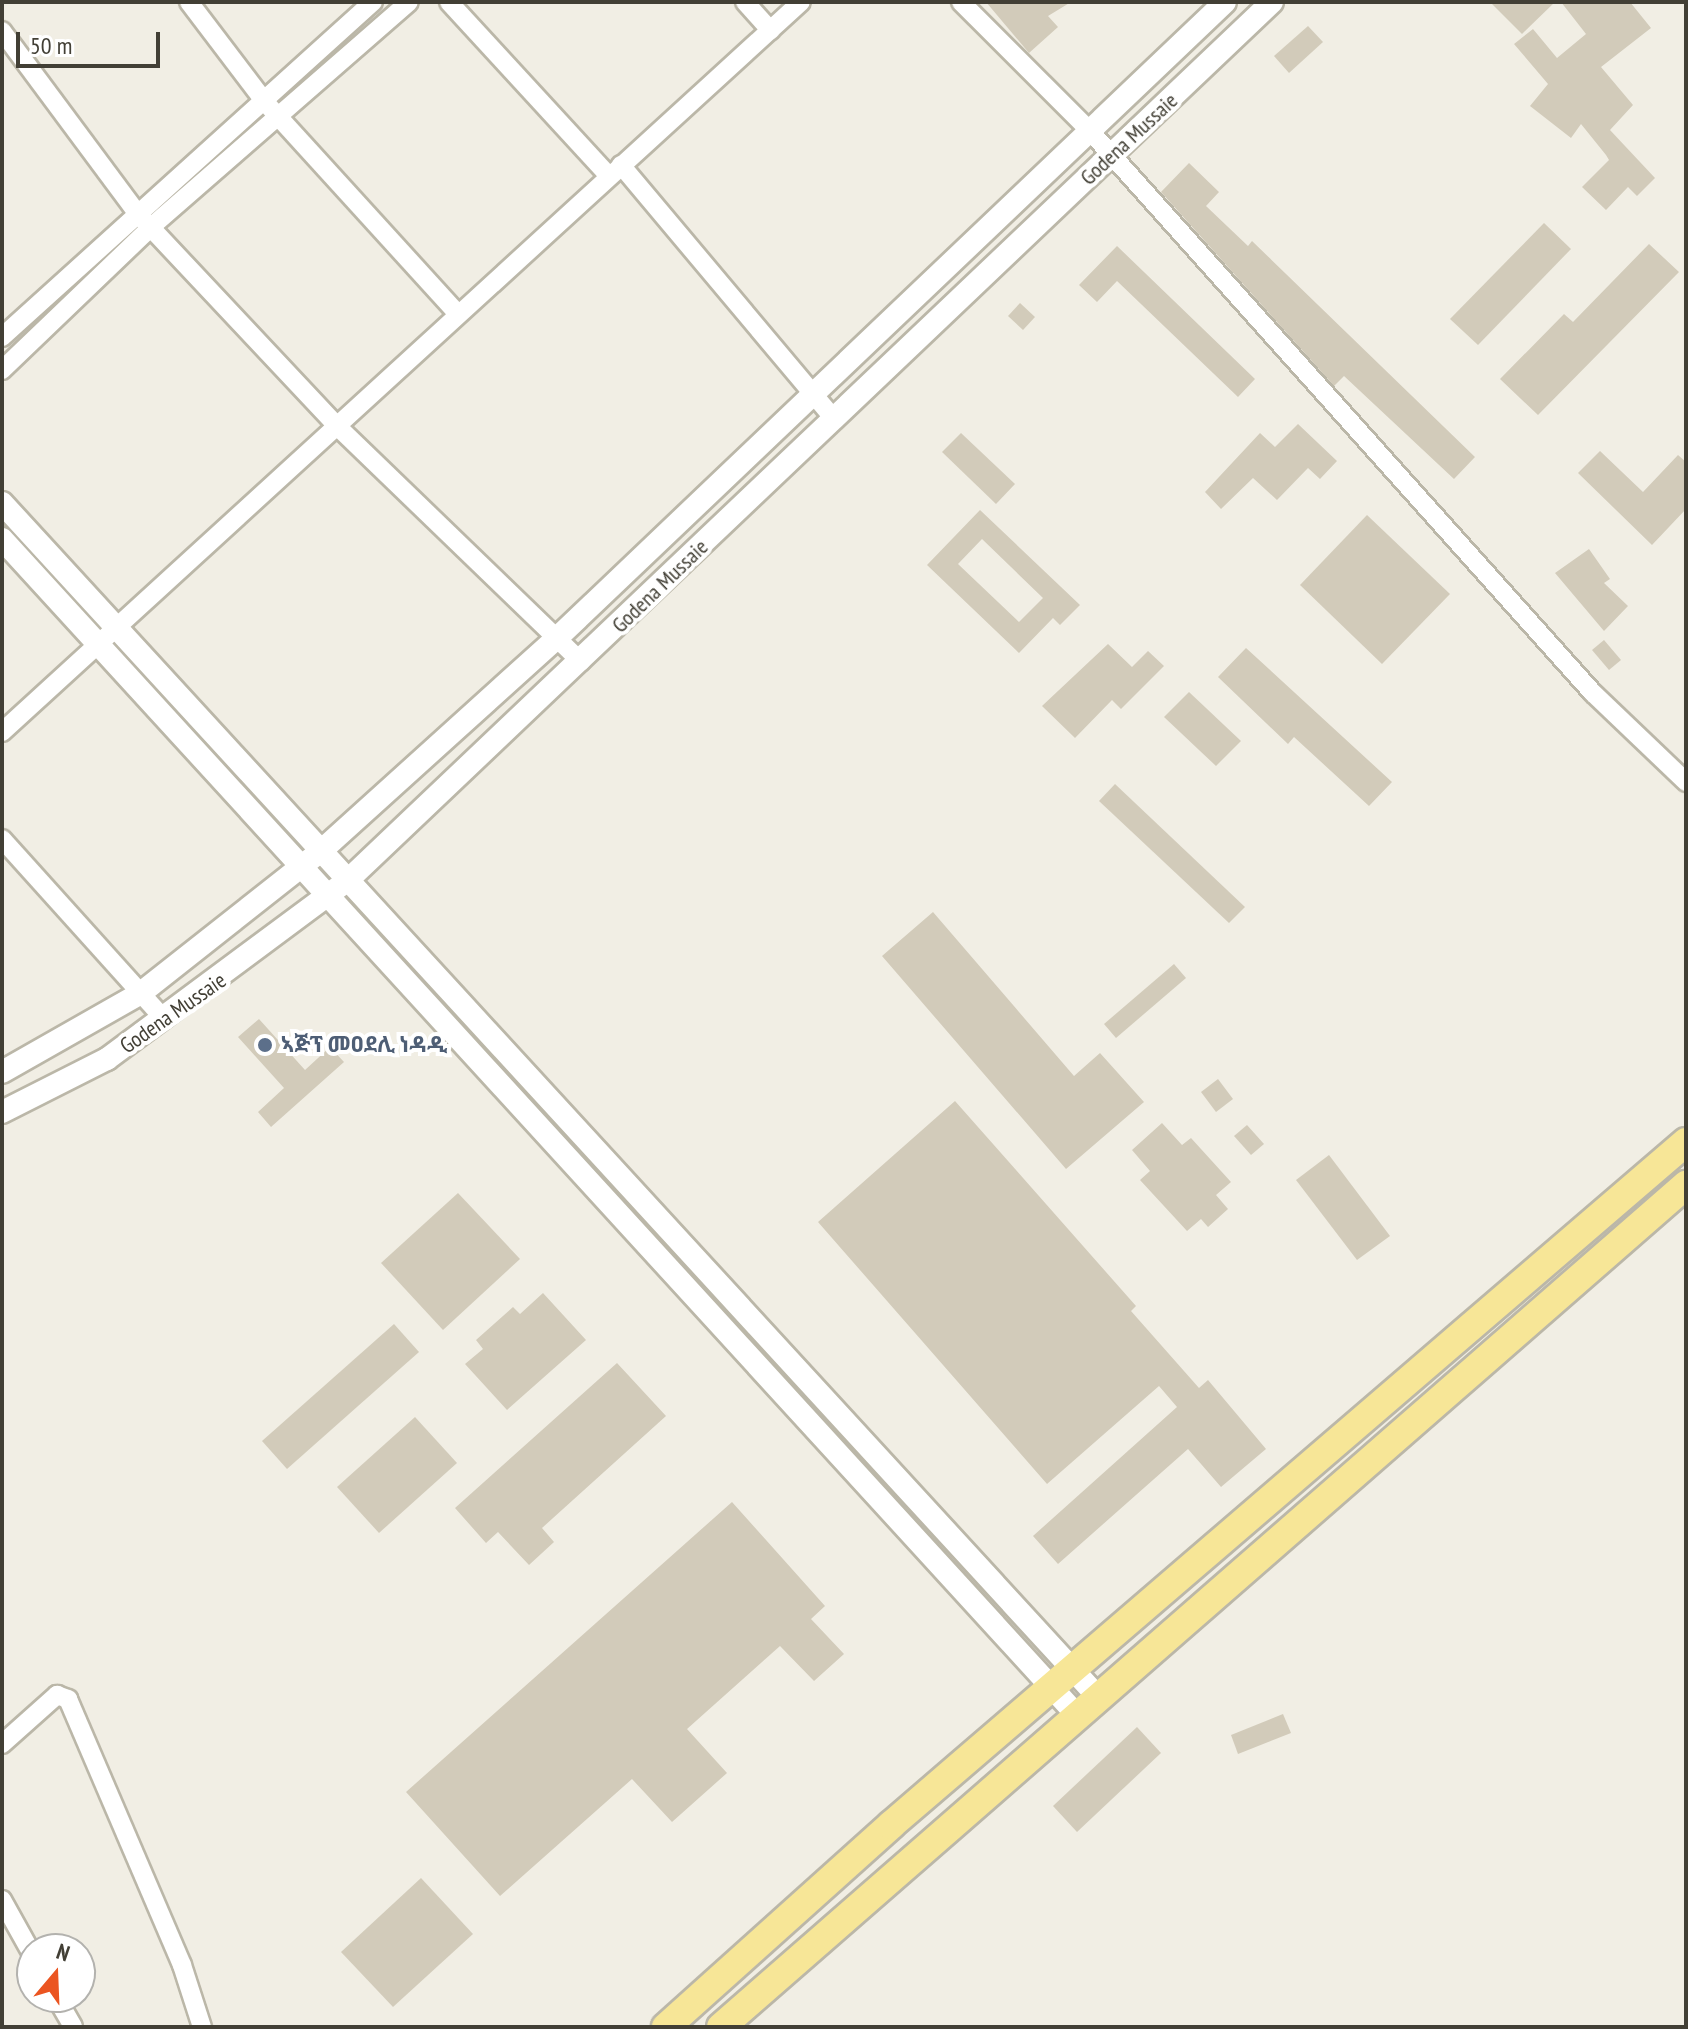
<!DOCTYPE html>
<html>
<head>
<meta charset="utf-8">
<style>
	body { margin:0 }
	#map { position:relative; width:1688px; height:2029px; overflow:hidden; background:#f1eee4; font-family:"PT Sans Narrow","Noto Sans Ethiopic",sans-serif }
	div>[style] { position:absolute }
	.building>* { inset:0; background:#d2cbba }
	.roads { filter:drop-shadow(2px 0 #bbb7a8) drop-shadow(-2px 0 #bbb7a8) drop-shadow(0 2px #bbb7a8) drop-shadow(0 -2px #bbb7a8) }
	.minor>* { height:18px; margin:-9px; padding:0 9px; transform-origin:9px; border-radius:9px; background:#fff }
	.tertiary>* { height:22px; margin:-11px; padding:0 11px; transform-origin:11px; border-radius:11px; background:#fff }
	.primary>* { height:28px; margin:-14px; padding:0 14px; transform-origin:14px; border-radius:14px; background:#f7e697 }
	.dots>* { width:22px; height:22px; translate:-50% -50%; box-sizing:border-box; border:4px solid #fff; border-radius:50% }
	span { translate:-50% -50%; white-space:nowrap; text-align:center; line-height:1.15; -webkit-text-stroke:8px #fff; paint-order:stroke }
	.street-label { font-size:22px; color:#423f35 }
	.service-label { font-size:22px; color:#4e5e75; font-weight:700 }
	.left { translate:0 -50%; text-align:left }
	.frame { position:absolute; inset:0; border:4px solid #423f35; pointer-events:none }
	.north { position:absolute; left:16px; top:1933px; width:80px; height:80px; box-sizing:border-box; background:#fff; border:2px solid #b3b2ae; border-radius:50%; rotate:19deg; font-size:22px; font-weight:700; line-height:32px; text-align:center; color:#423f35 }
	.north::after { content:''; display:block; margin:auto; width:28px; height:36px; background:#eb5521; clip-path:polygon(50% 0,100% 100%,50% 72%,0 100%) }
	.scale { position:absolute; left:16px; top:32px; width:144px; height:36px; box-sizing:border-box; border:4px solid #423f35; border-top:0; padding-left:10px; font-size:24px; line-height:28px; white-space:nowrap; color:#423f35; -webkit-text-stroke:6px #fff; paint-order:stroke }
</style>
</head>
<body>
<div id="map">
	<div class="building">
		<div style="clip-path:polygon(986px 2px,1071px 2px,1048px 16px,1058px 27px,1029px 53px)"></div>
		<div style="clip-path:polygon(1490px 2px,1555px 2px,1522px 34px)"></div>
		<div style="clip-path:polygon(1561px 2px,1630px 2px,1651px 28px,1601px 67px,1633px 105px,1610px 130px,1655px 178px,1637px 196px,1628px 187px,1606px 210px,1582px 187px,1609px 160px,1606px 155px,1581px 124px,1571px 138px,1530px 106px,1548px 84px,1514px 44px,1533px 29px,1557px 58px,1586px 34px)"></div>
		<div style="clip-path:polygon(1308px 26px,1323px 42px,1289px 73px,1274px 56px)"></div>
		<div style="clip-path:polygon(1189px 163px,1219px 192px,1206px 206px,1248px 246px,1252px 241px,1475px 457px,1454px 479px,1344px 376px,1334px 386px,1161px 192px)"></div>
		<div style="clip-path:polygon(1544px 223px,1571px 249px,1478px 345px,1450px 319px)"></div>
		<div style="clip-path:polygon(1649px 244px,1679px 272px,1538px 415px,1500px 379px,1564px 314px,1573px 322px)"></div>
		<div style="clip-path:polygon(1117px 246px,1255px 379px,1238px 397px,1117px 281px,1097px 302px,1079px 285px)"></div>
		<div style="clip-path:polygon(1020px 303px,1035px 317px,1023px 330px,1008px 316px)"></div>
		<div style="clip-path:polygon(1298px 424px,1337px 461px,1320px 479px,1308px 468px,1277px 500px,1253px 478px,1221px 509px,1205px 492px,1260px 433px,1275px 447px)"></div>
		<div style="clip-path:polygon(961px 433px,1015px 484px,996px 504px,942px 452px)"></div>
		<div style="clip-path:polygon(1600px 451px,1643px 492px,1678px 455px,1686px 462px,1686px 509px,1652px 545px,1578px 473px)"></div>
		<div style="clip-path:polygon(evenodd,980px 510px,1080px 605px,1060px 625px,1053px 618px,1019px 653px,927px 565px,980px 510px,982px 539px,1043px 598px,1019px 622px,958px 564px,982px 539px)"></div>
		<div style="clip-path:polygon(1367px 515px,1450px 594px,1382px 664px,1300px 585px)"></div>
		<div style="clip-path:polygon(1589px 549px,1610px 579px,1604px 583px,1628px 606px,1604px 631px,1555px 573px)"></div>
		<div style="clip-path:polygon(1604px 640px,1621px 660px,1609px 670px,1592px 650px)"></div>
		<div style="clip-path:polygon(1108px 644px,1132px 667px,1148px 651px,1164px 666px,1121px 709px,1112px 700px,1075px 738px,1042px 706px)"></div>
		<div style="clip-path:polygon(1246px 648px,1392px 782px,1369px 806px,1294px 737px,1288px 744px,1218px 677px)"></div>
		<div style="clip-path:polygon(1189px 692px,1241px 741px,1216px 766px,1164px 717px)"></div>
		<div style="clip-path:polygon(1115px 784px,1245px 907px,1229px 923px,1099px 801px)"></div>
		<div style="clip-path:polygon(933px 912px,1074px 1076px,1100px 1053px,1144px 1102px,1066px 1169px,882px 956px)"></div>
		<div style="clip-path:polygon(1174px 964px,1186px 978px,1116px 1038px,1104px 1024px)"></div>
		<div style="clip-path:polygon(259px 1019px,305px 1070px,330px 1047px,344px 1062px,271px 1127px,258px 1112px,284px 1088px,238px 1037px)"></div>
		<div style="clip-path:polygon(1218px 1079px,1233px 1099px,1216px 1112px,1201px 1092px)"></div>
		<div style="clip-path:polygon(955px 1101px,1136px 1306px,1131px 1311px,1199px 1388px,1208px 1380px,1266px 1449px,1221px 1487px,1188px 1449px,1058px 1564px,1033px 1536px,1177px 1407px,1159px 1386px,1047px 1484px,818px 1222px)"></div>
		<div style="clip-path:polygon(1162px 1123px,1182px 1145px,1191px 1138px,1231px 1182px,1216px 1195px,1228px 1209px,1208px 1227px,1201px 1219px,1187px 1231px,1140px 1180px,1150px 1171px,1132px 1150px)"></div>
		<div style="clip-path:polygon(1247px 1125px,1264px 1144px,1251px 1155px,1234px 1136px)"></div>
		<div style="clip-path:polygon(1329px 1155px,1390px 1236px,1357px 1260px,1296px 1180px)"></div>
		<div style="clip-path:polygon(458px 1193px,520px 1259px,443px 1330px,381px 1263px)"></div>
		<div style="clip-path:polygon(543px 1293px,586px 1340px,507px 1410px,465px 1364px,483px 1349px,476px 1340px,513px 1307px,520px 1314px)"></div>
		<div style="clip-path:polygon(394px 1324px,419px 1352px,287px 1469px,262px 1441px)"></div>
		<div style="clip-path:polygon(617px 1363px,666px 1416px,542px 1528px,554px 1542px,529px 1565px,498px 1532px,486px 1543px,455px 1508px)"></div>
		<div style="clip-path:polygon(415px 1417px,457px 1463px,379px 1533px,337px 1487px)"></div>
		<div style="clip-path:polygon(732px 1502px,825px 1606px,811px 1619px,844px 1654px,814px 1681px,780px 1646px,687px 1729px,727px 1773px,672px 1822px,632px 1779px,500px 1896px,406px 1792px)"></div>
		<div style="clip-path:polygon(1283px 1714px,1291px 1733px,1238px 1754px,1231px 1735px)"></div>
		<div style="clip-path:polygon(1137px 1727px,1161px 1753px,1077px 1832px,1053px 1806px)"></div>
		<div style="clip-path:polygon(421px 1878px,473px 1934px,393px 2007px,341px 1952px)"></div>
	</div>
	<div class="roads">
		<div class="minor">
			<div style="left:189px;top:2px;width:126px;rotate:52.8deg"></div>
			<div style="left:265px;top:102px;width:287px;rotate:47.7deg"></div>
			<div style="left:449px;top:2px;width:236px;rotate:47.4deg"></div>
			<div style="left:745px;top:2px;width:38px;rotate:48deg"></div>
			<div style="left:961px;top:2px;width:184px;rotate:45deg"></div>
			<div style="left:1091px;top:132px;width:753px;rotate:48.18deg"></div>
			<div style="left:1593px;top:693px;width:129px;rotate:43.7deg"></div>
			<div style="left:2px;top:31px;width:228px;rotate:53.4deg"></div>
			<div style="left:138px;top:214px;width:291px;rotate:46.8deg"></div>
			<div style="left:337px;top:426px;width:339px;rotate:44deg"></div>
			<div style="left:621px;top:165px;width:331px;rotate:50deg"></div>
			<div style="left:2px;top:337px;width:500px;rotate:-42.1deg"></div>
			<div style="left:2px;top:370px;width:207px;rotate:-43.8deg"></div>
			<div style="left:151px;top:227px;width:342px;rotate:-41.1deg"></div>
			<div style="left:2px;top:732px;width:1082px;rotate:-42.42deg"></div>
			<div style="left:2px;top:839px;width:242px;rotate:48deg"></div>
			<div style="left:2px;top:1744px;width:74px;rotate:-41.7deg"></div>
			<div style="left:57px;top:1695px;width:12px;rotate:20deg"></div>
			<div style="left:68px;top:1699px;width:289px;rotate:66.8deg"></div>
			<div style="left:182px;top:1965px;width:65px;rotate:72.1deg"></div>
			<div style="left:2px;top:1900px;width:62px;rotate:60.9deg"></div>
			<div style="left:56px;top:1997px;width:34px;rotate:60deg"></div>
		</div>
		<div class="tertiary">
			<div style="left:2px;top:503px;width:1621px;rotate:47.45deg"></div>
			<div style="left:2px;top:539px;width:1593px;rotate:47.57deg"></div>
			<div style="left:2px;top:1072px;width:160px;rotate:-29.6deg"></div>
			<div style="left:141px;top:993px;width:229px;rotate:-38.3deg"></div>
			<div style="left:321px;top:851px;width:318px;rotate:-42.1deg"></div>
			<div style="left:557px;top:638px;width:922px;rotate:-43.59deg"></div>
			<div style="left:2px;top:1112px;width:118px;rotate:-26.8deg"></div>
			<div style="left:107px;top:1059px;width:299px;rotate:-36.6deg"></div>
			<div style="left:347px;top:881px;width:1276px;rotate:-43.54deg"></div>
		</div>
		<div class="primary">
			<div style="left:666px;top:2027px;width:302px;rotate:-41.9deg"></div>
			<div style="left:891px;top:1825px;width:1048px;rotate:-40.67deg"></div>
			<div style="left:721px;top:2027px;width:1281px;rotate:-41.11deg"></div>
		</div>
	</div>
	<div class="dots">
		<div style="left:265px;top:1045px;background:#5c6f8a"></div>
	</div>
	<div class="street-label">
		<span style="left:1129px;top:139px;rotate:-43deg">Godena Mussaie</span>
		<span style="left:660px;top:586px;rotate:-44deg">Godena Mussaie</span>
		<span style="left:173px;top:1013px;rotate:-35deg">Godena Mussaie</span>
	</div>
	<div class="service-label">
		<span class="left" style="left:281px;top:1045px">ኣጅፕ መዐደሊ ነዳዲ</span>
	</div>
	<div class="frame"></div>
	<div class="north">N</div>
	<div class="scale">50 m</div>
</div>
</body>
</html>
